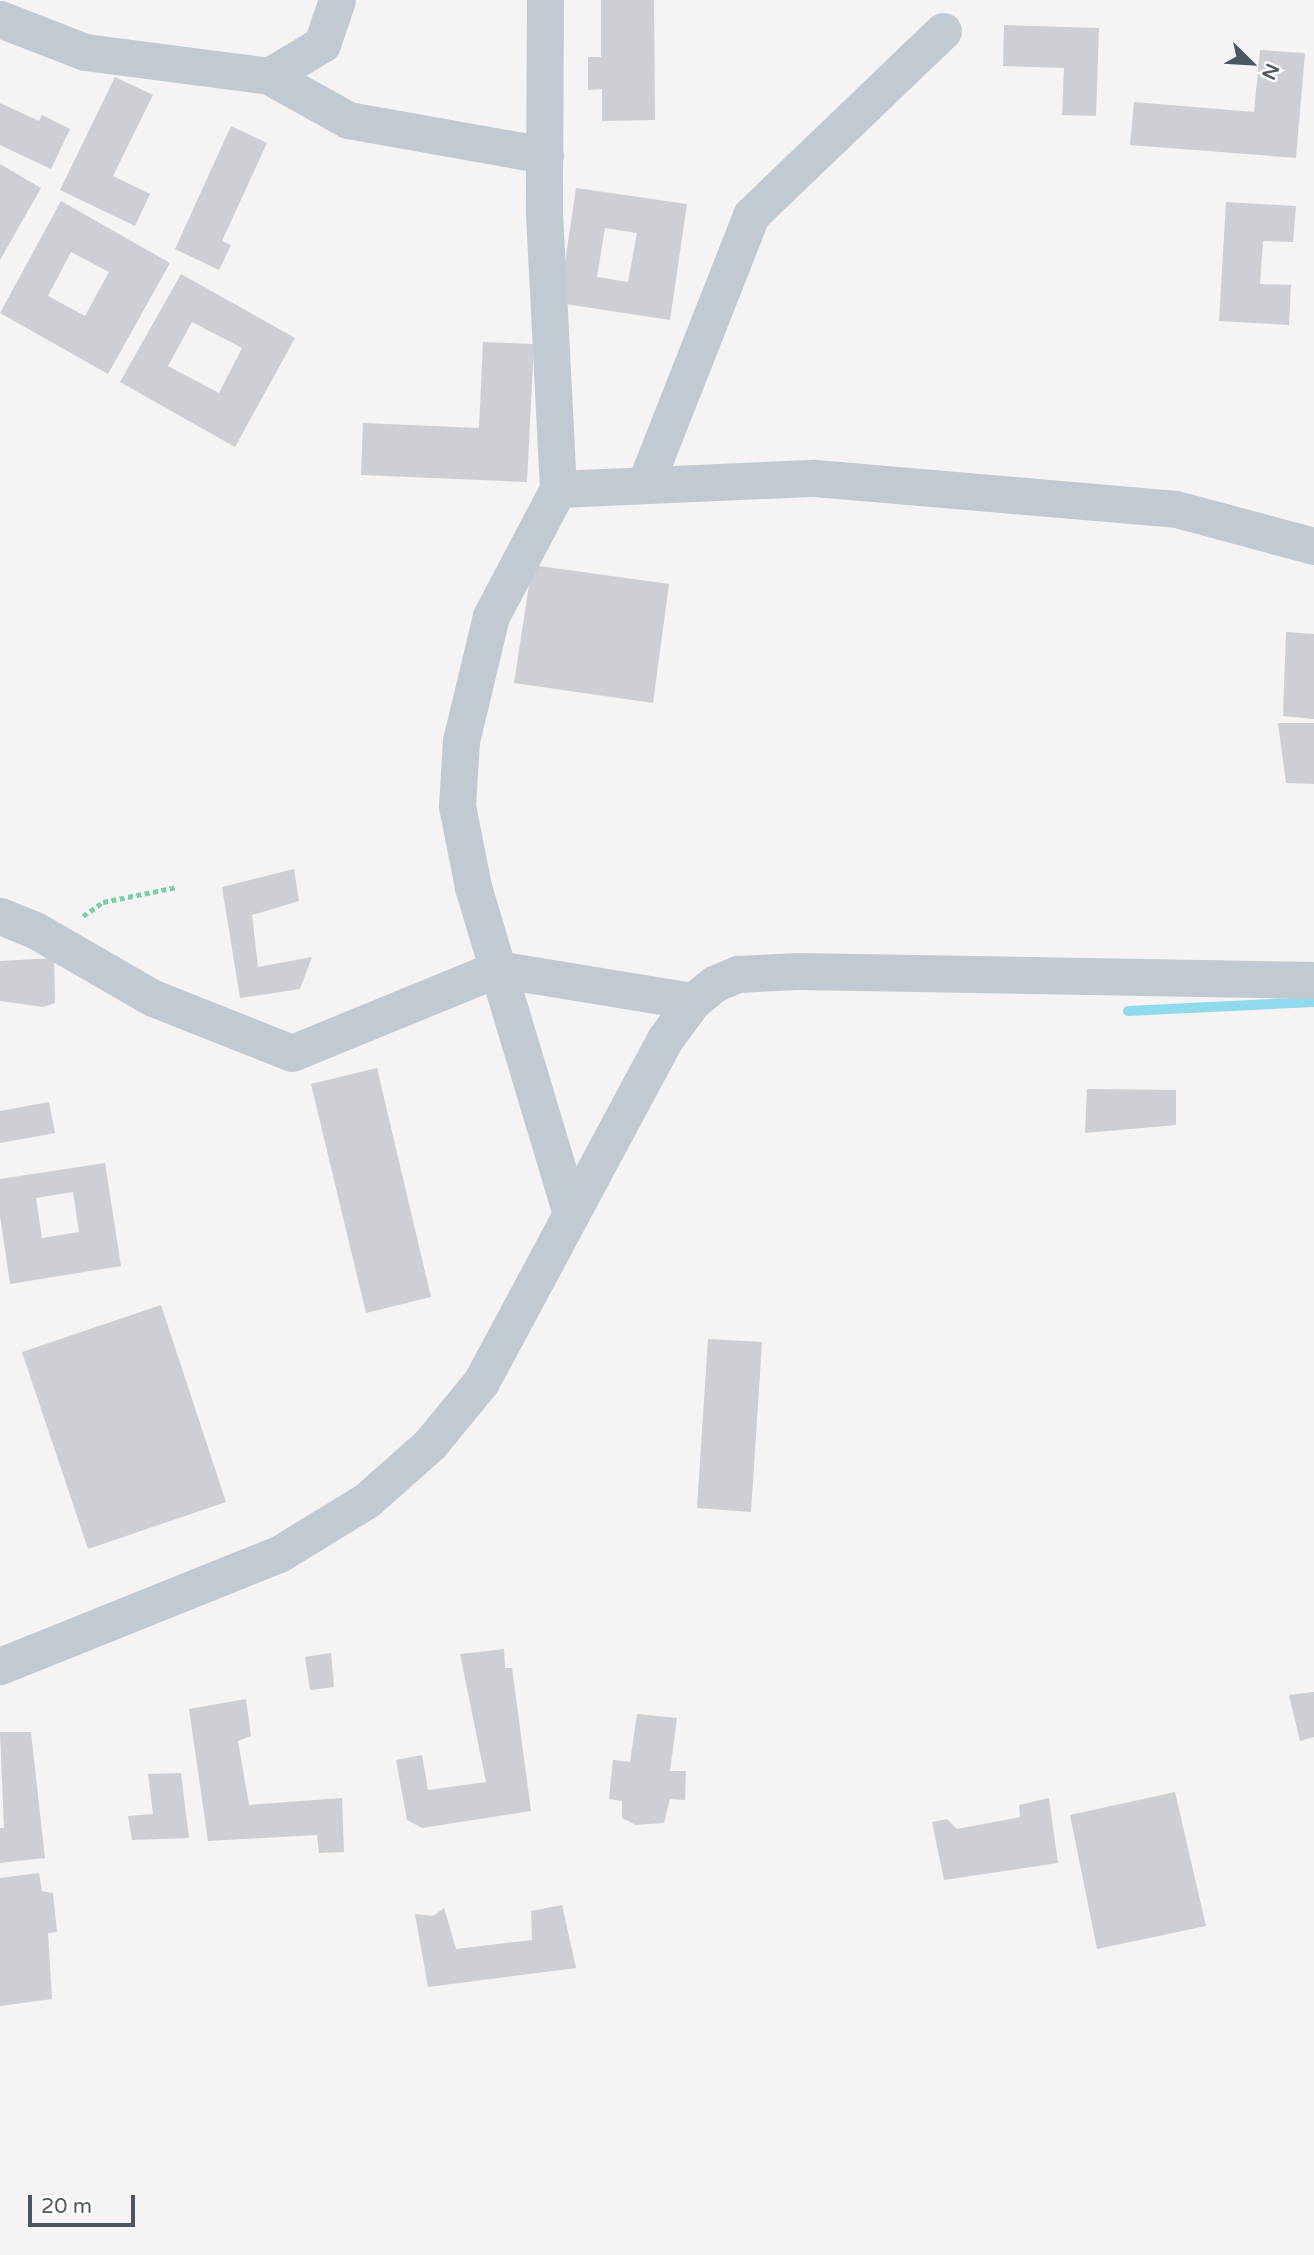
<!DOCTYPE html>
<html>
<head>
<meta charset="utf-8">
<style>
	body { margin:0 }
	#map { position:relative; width:1314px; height:2255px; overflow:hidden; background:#f5f3f3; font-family:"Varela Round",sans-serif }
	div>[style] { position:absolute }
	.stream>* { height:10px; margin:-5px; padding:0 5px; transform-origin:5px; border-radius:5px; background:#90daee }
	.building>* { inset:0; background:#cdcfd5 }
	.path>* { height:4.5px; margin-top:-2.25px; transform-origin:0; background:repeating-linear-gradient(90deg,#7ad0a6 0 5px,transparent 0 8.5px) }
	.street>* { height:37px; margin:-18.5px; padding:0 18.5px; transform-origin:18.5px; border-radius:18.5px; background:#c1cad2 }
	span { translate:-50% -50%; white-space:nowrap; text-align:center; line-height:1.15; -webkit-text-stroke:6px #fff; paint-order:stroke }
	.north { position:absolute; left:1216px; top:28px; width:70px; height:70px; -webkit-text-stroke:5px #fff; paint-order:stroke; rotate:114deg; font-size:19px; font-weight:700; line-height:28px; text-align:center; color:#4a5661 }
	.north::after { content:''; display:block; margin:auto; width:24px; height:32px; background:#4a5661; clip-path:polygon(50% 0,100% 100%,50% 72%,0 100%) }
	.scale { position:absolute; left:28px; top:2195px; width:107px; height:32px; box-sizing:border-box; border:4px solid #4a5661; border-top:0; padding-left:9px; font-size:21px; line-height:24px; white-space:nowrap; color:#4a5661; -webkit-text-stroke:5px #fff; paint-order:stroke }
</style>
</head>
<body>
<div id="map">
	<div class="stream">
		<div style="left:1128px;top:1011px;width:186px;rotate:-2.8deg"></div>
	</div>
	<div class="building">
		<div style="clip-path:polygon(601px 0,654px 0,655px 120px,602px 121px,602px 89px,588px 90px,588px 57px,601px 57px)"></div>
		<div style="clip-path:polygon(1004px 25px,1099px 28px,1096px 116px,1062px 115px,1064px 68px,1003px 66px)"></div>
		<div style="clip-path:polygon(1260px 50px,1305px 53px,1296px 158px,1130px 145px,1134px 102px,1254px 112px)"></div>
		<div style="clip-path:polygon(115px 77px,153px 95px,113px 176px,150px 194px,135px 226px,60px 190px)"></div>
		<div style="clip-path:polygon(0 103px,39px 121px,42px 115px,70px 129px,51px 169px,0 145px)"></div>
		<div style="clip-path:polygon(231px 126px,267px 143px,222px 241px,231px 245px,219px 270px,175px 249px)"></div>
		<div style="clip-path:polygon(0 164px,41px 188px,0 260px)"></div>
		<div style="clip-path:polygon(evenodd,576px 188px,687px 204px,670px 320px,559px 303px,576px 188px,605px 228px,637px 233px,628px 282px,597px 277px,605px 228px)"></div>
		<div style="clip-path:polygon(evenodd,61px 201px,170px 263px,108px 374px,0 313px,61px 201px,71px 252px,109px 272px,85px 316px,48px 296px,71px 252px)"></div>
		<div style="clip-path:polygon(1226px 202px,1296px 206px,1293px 242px,1263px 241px,1260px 284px,1291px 285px,1289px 325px,1219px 321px)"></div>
		<div style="clip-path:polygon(evenodd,181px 274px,295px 338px,235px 447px,120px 382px,181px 274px,192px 322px,242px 348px,219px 393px,168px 366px,192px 322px)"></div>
		<div style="clip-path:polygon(483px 342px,534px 344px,527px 482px,361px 475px,363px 423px,479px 428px)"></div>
		<div style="clip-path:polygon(532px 565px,669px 584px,653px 703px,514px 683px)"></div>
		<div style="clip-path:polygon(1286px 632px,1314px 634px,1314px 719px,1283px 716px)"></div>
		<div style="clip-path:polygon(1278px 723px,1314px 723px,1314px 784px,1286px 783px)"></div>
		<div style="clip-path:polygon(294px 869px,299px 901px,252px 915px,258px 967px,312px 957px,300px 989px,240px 998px,222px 887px)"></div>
		<div style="clip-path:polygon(54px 958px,55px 1003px,43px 1007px,0 1001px,0 961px)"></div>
		<div style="clip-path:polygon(377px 1068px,431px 1297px,366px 1313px,311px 1084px)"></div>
		<div style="clip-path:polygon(1087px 1089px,1176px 1090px,1176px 1125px,1085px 1133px)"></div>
		<div style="clip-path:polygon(49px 1102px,55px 1133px,0 1143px,0 1111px)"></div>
		<div style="clip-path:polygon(evenodd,105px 1163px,121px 1266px,10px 1284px,0 1216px,0 1179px,105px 1163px,73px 1192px,79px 1232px,42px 1238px,36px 1198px,73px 1192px)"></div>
		<div style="clip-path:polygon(161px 1305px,226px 1502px,88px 1549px,22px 1352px)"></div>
		<div style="clip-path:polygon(708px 1339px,762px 1342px,751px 1512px,697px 1508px)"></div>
		<div style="clip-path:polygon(504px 1649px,505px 1668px,512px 1668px,531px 1811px,422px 1828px,407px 1820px,396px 1760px,422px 1755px,428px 1790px,486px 1782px,460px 1654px)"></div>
		<div style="clip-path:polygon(331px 1653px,334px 1687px,310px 1690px,305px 1657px)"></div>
		<div style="clip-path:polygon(1314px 1692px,1314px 1737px,1300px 1741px,1289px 1695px)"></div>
		<div style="clip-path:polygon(246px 1699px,251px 1736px,238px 1741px,249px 1805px,342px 1798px,344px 1852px,319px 1853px,317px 1835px,208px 1841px,189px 1709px)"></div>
		<div style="clip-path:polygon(637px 1714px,677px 1718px,670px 1771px,686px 1771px,685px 1800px,670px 1799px,664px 1823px,636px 1825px,622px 1818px,622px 1801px,609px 1799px,613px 1760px,630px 1762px)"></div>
		<div style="clip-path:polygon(0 1732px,31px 1732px,45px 1858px,0 1863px,0 1828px,4px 1828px)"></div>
		<div style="clip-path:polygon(181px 1773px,189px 1838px,132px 1840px,128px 1816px,153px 1814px,148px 1774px)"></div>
		<div style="clip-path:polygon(1175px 1792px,1206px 1926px,1097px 1949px,1070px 1815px)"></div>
		<div style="clip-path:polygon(1049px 1798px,1058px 1863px,944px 1880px,932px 1822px,947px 1819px,957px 1829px,1020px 1817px,1019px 1805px)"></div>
		<div style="clip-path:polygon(39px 1873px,42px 1891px,53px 1893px,57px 1932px,48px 1933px,52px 1999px,0 2006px,0 1878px)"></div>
		<div style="clip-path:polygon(562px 1905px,576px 1968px,428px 1987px,415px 1914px,433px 1916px,444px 1908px,456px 1949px,532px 1940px,531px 1911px)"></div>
	</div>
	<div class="path">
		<div style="left:83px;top:916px;width:24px;rotate:-35deg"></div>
		<div style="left:103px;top:902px;width:76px;rotate:-11.5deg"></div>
	</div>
	<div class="street">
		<div style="left:545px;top:0;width:213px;rotate:90.3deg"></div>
		<div style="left:544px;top:213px;width:276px;rotate:87.1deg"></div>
		<div style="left:558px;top:489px;width:144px;rotate:117.8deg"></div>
		<div style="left:491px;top:616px;width:129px;rotate:103.5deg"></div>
		<div style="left:461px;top:741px;width:65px;rotate:93.5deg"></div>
		<div style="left:457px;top:806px;width:83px;rotate:78.8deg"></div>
		<div style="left:473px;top:887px;width:341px;rotate:73.3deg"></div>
		<div style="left:0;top:19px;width:91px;rotate:21.2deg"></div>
		<div style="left:85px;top:52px;width:186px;rotate:7.4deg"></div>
		<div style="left:269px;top:76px;width:90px;rotate:29.1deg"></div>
		<div style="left:348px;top:120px;width:200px;rotate:10.1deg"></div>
		<div style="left:269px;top:76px;width:62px;rotate:-31.1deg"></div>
		<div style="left:322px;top:44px;width:46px;rotate:-71.2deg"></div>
		<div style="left:646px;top:482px;width:287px;rotate:-68.5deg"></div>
		<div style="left:751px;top:215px;width:266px;rotate:-43.8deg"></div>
		<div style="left:558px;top:489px;width:257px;rotate:-2.5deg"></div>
		<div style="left:815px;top:478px;width:362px;rotate:4.9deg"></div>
		<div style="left:1176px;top:509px;width:143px;rotate:15deg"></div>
		<div style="left:0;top:916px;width:38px;rotate:22deg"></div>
		<div style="left:35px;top:930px;width:136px;rotate:30deg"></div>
		<div style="left:153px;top:998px;width:149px;rotate:21.6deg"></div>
		<div style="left:292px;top:1053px;width:222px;rotate:-22.3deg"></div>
		<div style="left:497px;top:969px;width:199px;rotate:9.3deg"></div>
		<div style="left:0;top:1666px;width:301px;rotate:-21.9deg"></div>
		<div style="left:279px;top:1554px;width:103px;rotate:-31.5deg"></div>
		<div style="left:367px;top:1500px;width:84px;rotate:-41.6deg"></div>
		<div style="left:430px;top:1444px;width:80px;rotate:-50.6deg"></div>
		<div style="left:481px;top:1382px;width:389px;rotate:-61.8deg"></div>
		<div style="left:665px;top:1039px;width:47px;rotate:-53.6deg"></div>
		<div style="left:693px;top:1001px;width:27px;rotate:-39deg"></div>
		<div style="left:714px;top:984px;width:26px;rotate:-23deg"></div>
		<div style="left:738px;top:974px;width:60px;rotate:-2.9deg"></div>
		<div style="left:798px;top:971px;width:516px;rotate:1deg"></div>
	</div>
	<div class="north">N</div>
	<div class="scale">20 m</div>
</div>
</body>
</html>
